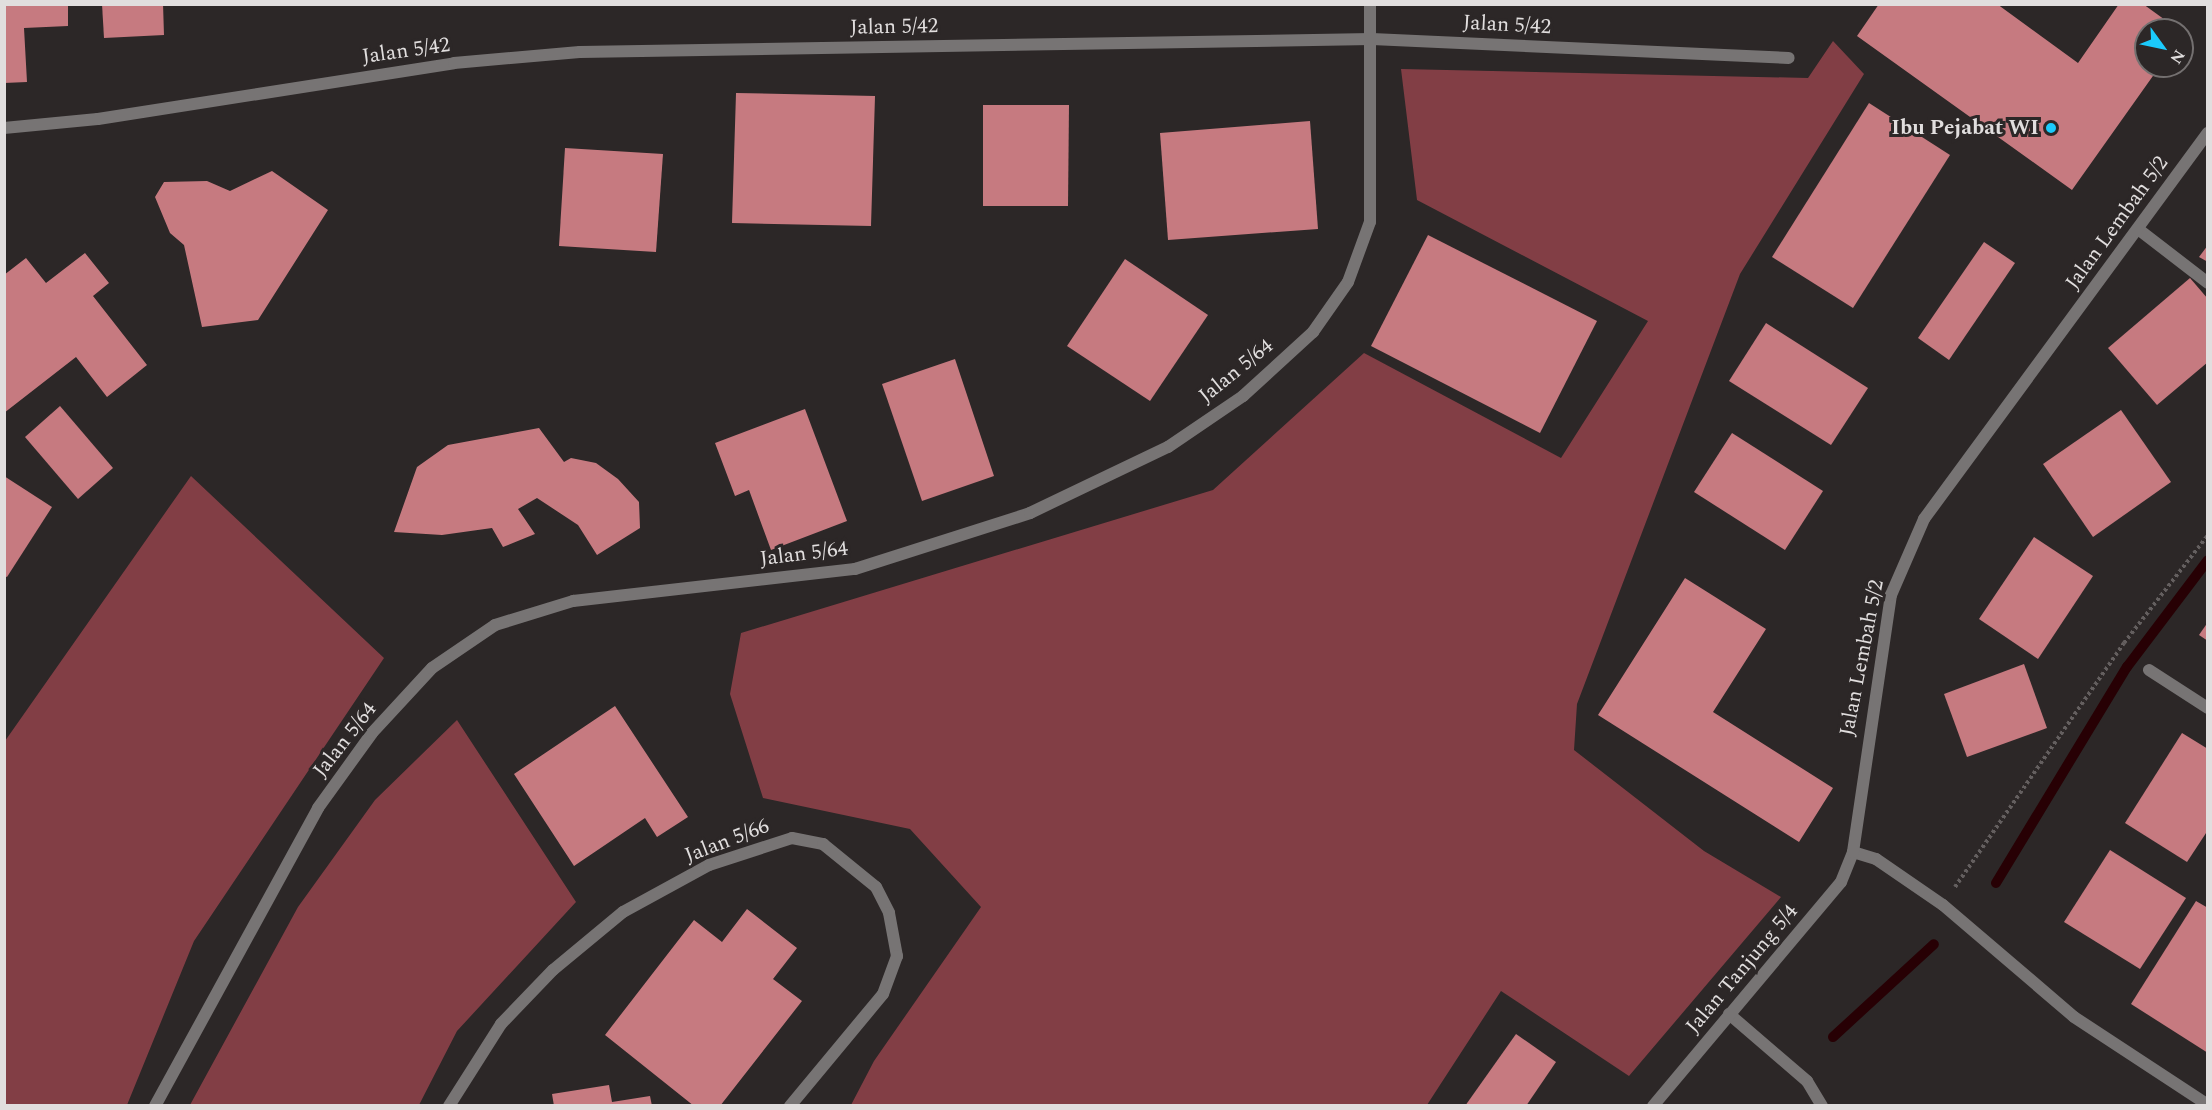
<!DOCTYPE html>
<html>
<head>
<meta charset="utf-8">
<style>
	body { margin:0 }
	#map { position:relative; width:2212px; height:1110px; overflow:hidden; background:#2c2727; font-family:Spectral,serif }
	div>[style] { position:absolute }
	.forest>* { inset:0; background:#823e45 }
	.stream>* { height:10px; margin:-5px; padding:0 5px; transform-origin:5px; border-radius:5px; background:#270004 }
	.building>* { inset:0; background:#c67a80 }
	.path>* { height:4px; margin-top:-2px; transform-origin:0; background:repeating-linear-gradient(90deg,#645f5f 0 3px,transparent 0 6px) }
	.service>* { height:12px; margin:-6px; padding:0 6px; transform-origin:6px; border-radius:6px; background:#777474 }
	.minor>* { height:12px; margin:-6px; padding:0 6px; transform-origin:6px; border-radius:6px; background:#777474 }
	.dots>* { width:16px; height:16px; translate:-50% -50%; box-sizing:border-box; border:3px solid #2c2727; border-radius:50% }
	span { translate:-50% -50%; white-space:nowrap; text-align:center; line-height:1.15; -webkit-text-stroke:6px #2c2727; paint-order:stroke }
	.street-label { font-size:21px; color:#e1dede }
	.poi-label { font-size:21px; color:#e1dede; font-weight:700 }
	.right { translate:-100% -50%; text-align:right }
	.frame { position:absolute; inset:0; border:6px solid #e1dede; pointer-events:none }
	.north { position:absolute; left:2134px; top:18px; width:60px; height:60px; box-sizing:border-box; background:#2c2727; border:2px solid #747070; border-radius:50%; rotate:123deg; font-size:16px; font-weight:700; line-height:24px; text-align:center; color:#e1dede }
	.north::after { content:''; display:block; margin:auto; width:21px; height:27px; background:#1bcafc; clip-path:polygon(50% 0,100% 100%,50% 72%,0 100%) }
</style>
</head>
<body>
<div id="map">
	<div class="forest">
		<div style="clip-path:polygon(1833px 41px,1864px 74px,1740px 274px,1577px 704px,1574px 750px,1704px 851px,1781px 897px,1629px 1076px,1501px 991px,1427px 1105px,851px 1105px,874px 1061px,981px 907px,910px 829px,763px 798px,730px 694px,741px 633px,1213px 490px,1364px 353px,1561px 458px,1648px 321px,1417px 200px,1401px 69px,1808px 78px)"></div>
		<div style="clip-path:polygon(191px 476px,384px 658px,194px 941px,127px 1105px,5px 1105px,5px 741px)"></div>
		<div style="clip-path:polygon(457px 720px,576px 902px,457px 1031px,419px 1105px,190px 1105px,298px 907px,375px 800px)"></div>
	</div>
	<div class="stream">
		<div style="left:1996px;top:883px;width:253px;rotate:-58.8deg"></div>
		<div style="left:2127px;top:667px;width:134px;rotate:-52.9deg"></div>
		<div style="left:1833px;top:1037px;width:137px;rotate:-42.6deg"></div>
	</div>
	<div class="building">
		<div style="clip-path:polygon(4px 4px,68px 4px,68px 26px,24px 28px,27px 82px,4px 83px)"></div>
		<div style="clip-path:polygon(102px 4px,163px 4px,164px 35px,104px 38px)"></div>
		<div style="clip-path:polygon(1879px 4px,1997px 4px,2078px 63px,2119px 4px,2143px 4px,2179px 30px,2146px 30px,2146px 66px,2160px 66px,2072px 190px,1857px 36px)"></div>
		<div style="clip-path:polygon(736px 93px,875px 96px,871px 226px,732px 223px)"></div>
		<div style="clip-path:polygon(1869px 103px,1950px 155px,1853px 308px,1772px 257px)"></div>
		<div style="clip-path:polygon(983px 105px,1069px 105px,1068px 206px,983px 206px)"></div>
		<div style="clip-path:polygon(1310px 121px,1318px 229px,1168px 240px,1160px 133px)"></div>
		<div style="clip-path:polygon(565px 148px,663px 154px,656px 252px,559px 246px)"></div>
		<div style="clip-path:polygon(272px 171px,328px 210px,258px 320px,202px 327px,184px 245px,170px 233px,155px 197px,164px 182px,207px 181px,230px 191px)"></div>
		<div style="clip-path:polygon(1428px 235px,1597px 321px,1540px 433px,1371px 346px)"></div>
		<div style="clip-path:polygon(1984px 242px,2015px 263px,1949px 360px,1918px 338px)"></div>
		<div style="clip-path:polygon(2208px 245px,2208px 262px,2199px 257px)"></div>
		<div style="clip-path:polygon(85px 253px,109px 283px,93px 296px,147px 365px,107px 397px,76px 357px,4px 413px,4px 275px,26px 258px,46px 283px)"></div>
		<div style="clip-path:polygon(1125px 259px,1208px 315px,1150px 401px,1067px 346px)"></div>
		<div style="clip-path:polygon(2190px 278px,2208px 299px,2208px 362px,2157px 405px,2108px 348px)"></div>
		<div style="clip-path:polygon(1766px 323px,1868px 388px,1831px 445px,1729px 381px)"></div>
		<div style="clip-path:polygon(955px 359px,994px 476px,922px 501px,882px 384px)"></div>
		<div style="clip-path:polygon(60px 406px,113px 468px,78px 499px,25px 437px)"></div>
		<div style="clip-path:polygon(805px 409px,847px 521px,771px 550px,749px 490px,735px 496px,715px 443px)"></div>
		<div style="clip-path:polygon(2121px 410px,2171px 482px,2093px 537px,2043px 464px)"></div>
		<div style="clip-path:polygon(539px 428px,564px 462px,571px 458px,596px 463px,618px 479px,639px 502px,640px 528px,597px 555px,578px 525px,537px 498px,518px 509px,535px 534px,503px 547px,492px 528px,442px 535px,394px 532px,417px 467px,448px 445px)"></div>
		<div style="clip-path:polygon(1732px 433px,1823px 491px,1785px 550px,1694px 492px)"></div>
		<div style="clip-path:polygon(4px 476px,52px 507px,7px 577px,4px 576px)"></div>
		<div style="clip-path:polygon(2034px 537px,2093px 576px,2038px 659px,1979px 619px)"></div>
		<div style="clip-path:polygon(1685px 578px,1766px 629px,1713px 712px,1833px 788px,1799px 842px,1598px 715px)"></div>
		<div style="clip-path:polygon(2208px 622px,2208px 641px,2199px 635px)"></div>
		<div style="clip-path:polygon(2024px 664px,2047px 728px,1967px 757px,1944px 694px)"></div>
		<div style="clip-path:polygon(615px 706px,688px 817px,657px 837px,645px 818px,574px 866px,514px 774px)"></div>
		<div style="clip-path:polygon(2182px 733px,2208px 749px,2208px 830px,2187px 862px,2125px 823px)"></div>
		<div style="clip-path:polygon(2110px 850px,2186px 898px,2140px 969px,2064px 922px)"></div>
		<div style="clip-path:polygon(2196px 901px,2208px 908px,2208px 1053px,2131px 1004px)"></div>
		<div style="clip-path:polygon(747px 909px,797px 948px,773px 979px,802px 1001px,720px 1106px,694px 1106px,605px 1035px,694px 920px,722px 942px)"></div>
		<div style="clip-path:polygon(1516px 1034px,1556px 1062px,1526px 1106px,1465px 1106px)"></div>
		<div style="clip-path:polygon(609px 1085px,612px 1102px,650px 1096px,652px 1106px,554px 1106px,552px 1094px)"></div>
	</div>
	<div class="path">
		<div style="left:1955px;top:887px;width:297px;rotate:-55.3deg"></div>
		<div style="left:2124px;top:643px;width:137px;rotate:-52.1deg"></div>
	</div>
	<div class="service">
		<div style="left:2138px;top:229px;width:88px;rotate:37.6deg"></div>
	</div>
	<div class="minor">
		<div style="left:4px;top:128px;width:94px;rotate:-5.5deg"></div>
		<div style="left:98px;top:119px;width:360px;rotate:-8.9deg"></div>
		<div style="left:454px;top:63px;width:126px;rotate:-5deg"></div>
		<div style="left:580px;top:52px;width:792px;rotate:-0.94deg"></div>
		<div style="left:1372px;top:39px;width:417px;rotate:2.6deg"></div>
		<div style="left:2149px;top:670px;width:70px;rotate:32.8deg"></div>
		<div style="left:1853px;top:852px;width:24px;rotate:17deg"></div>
		<div style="left:1876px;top:859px;width:81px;rotate:34.5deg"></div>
		<div style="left:1943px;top:905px;width:172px;rotate:40.5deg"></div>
		<div style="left:2074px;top:1017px;width:160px;rotate:33.3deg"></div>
		<div style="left:1729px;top:1014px;width:103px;rotate:40.7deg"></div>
		<div style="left:1807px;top:1081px;width:29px;rotate:59deg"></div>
		<div style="left:155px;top:1106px;width:340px;rotate:-61.3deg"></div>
		<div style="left:318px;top:808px;width:92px;rotate:-54.2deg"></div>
		<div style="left:372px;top:733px;width:88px;rotate:-47.3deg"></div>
		<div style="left:432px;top:668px;width:76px;rotate:-34.3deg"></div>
		<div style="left:495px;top:625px;width:82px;rotate:-17.1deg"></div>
		<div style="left:573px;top:601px;width:284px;rotate:-6.5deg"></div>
		<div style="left:855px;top:569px;width:184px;rotate:-17.7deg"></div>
		<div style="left:1030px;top:513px;width:153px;rotate:-25.6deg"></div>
		<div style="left:1168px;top:447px;width:91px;rotate:-34.2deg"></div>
		<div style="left:1243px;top:396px;width:95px;rotate:-42.4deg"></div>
		<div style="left:1313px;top:332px;width:61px;rotate:-55deg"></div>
		<div style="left:1348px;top:282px;width:64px;rotate:-69.9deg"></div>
		<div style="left:1370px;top:222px;width:218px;rotate:-90deg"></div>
		<div style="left:449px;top:1106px;width:97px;rotate:-57.6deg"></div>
		<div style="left:501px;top:1024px;width:75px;rotate:-46.1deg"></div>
		<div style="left:553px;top:970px;width:91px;rotate:-39.6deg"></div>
		<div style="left:623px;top:912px;width:98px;rotate:-28.7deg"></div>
		<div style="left:709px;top:865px;width:87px;rotate:-18deg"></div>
		<div style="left:792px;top:838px;width:32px;rotate:11deg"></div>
		<div style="left:823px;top:844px;width:68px;rotate:39.1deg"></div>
		<div style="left:876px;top:887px;width:29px;rotate:63deg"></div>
		<div style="left:889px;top:913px;width:44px;rotate:79.5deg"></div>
		<div style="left:897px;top:956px;width:40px;rotate:110.2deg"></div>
		<div style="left:883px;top:994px;width:146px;rotate:129.7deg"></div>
		<div style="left:1653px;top:1106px;width:292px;rotate:-50deg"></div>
		<div style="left:1841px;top:882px;width:32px;rotate:-68deg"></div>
		<div style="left:1853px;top:852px;width:260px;rotate:-81.6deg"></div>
		<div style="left:1891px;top:595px;width:83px;rotate:-66.5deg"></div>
		<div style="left:1924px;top:519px;width:479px;rotate:-53.7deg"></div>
	</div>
	<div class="dots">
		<div style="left:2051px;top:128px;background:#1bcafc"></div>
	</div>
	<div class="street-label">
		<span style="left:1507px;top:25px;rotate:3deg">Jalan 5/42</span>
		<span style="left:894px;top:27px;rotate:-1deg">Jalan 5/42</span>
		<span style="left:406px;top:51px;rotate:-8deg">Jalan 5/42</span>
		<span style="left:2117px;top:223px;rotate:-54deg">Jalan Lembah 5/2</span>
		<span style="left:1236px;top:371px;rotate:-39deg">Jalan 5/64</span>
		<span style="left:804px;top:554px;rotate:-7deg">Jalan 5/64</span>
		<span style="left:1862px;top:658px;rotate:-79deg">Jalan Lembah 5/2</span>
		<span style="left:345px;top:740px;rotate:-52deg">Jalan 5/64</span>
		<span style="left:727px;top:841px;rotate:-21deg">Jalan 5/66</span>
		<span style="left:1742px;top:969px;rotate:-50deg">Jalan Tanjung 5/4</span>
	</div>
	<div class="poi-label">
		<span class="right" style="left:2039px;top:128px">Ibu Pejabat WI</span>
	</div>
	<div class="frame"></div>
	<div class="north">N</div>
</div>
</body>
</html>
